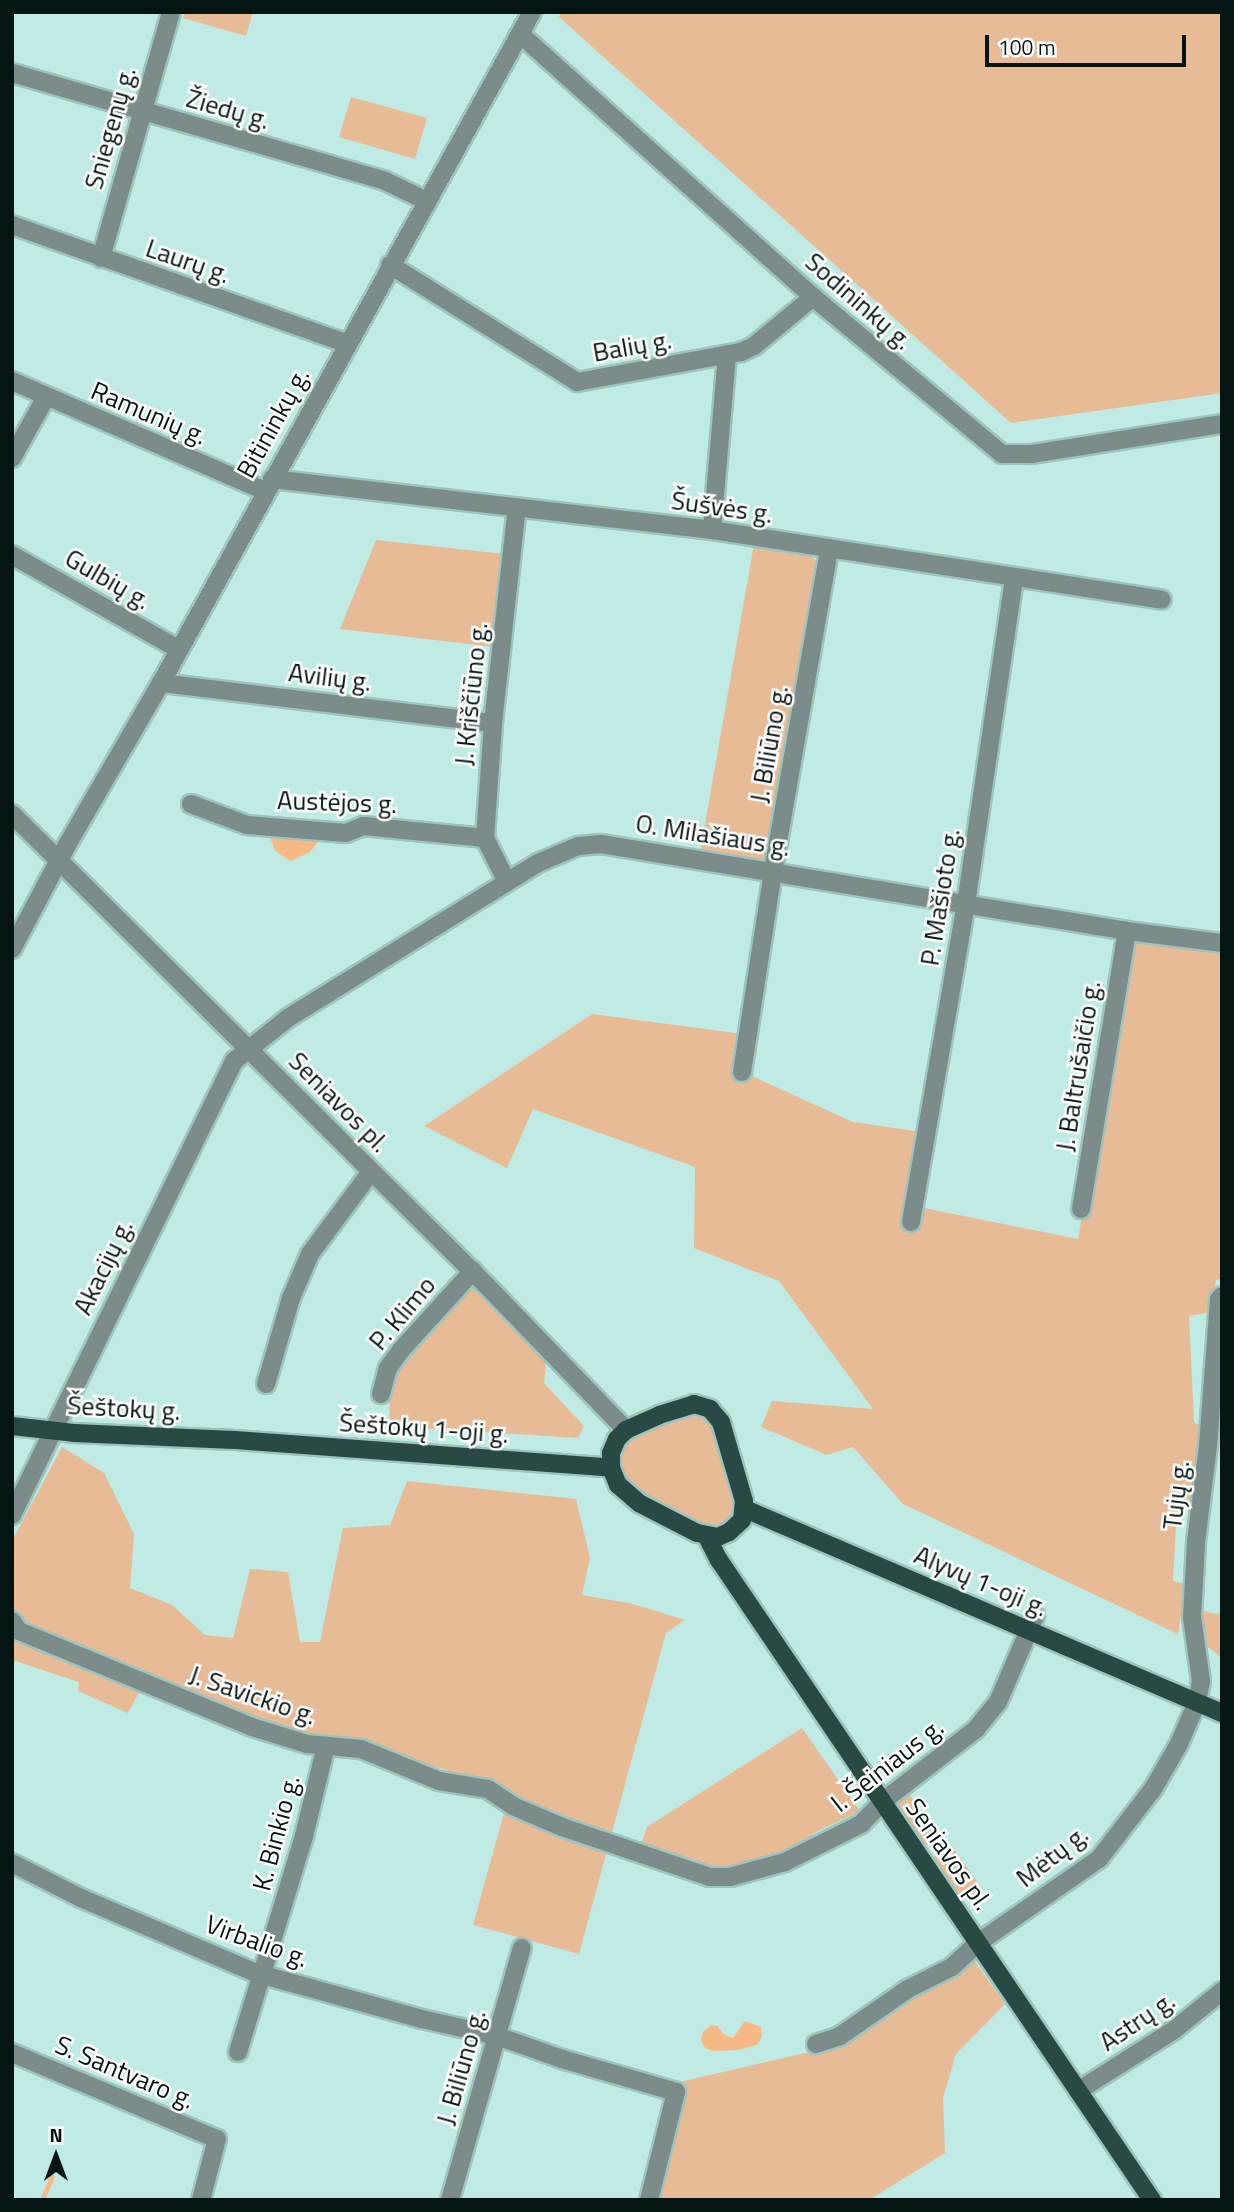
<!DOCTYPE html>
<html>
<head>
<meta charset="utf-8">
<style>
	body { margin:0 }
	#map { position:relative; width:1234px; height:2212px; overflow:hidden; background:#bfebe4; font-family:"Titillium Web",sans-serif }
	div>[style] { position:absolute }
	.green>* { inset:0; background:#e7bb96 }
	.water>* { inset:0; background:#f6b985 }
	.stream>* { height:4.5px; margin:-2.25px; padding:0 2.25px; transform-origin:2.25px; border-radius:2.25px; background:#f6b985 }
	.roads { filter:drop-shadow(2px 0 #9ec4be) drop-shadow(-2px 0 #9ec4be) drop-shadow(0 2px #9ec4be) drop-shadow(0 -2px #9ec4be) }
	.minor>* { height:18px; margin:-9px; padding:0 9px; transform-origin:9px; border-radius:9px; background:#7b8c8a }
	.major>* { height:18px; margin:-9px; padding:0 9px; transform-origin:9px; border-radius:9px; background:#284944 }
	span { translate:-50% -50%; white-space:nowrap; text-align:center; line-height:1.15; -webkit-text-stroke:5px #fff; paint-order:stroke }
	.street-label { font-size:26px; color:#051513 }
	.frame { position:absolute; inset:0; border:14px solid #051513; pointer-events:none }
	.north { position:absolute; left:21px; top:2121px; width:70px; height:70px; -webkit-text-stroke:5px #fff; paint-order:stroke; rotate:0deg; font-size:19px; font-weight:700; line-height:28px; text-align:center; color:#051513 }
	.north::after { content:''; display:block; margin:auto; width:24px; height:32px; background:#051513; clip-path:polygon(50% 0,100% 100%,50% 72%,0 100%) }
	.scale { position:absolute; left:985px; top:35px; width:201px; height:32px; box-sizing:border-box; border:4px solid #051513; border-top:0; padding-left:9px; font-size:21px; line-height:24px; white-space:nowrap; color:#051513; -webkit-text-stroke:5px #fff; paint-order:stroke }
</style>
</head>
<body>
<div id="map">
	<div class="green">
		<div style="clip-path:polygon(185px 12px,253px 12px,246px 36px,183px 18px)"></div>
		<div style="clip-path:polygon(562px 12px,1222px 12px,1222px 393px,1011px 423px,559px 17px)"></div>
		<div style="clip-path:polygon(351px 97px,427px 118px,415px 159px,339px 137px)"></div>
		<div style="clip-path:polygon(376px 540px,504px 554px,495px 647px,340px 629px)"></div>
		<div style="clip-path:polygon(754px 544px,808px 551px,819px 565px,767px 863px,700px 853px)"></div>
		<div style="clip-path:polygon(1137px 939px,1222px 954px,1222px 1278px,1216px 1280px,1211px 1312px,1189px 1316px,1194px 1422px,1202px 1427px,1196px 1502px,1177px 1507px,1173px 1581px,1186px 1584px,1178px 1634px,903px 1504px,853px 1447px,827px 1455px,761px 1427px,772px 1401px,873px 1409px,779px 1281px,694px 1248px,695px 1167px,533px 1109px,507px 1168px,424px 1126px,592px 1014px,743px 1034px,754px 1077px,853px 1122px,922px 1132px,904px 1204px,1078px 1239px,1129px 946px)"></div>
		<div style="clip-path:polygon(470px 1285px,546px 1363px,544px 1383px,584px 1426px,578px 1438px,389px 1426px,390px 1393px,394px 1376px,403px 1360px)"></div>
		<div style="clip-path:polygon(692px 1414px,704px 1417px,714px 1426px,737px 1500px,732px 1517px,716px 1528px,704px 1528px,635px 1493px,619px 1473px,618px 1458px,627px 1439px,643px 1429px)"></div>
		<div style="clip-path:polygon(62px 1447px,104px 1473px,134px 1534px,130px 1588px,172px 1605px,205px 1635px,233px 1638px,250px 1569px,288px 1572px,300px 1642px,320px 1642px,343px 1528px,390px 1525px,407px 1481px,576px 1499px,590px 1558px,582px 1595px,633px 1604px,685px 1620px,666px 1633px,579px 1954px,473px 1925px,510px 1791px,351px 1739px,293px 1732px,147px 1677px,128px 1713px,78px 1691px,79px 1682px,12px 1660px,12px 1541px)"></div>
		<div style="clip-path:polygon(1194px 1609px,1222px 1615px,1222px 1658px,1208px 1647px)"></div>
		<div style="clip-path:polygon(802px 1728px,860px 1811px,814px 1833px,805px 1845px,728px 1872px,703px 1871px,639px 1850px,647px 1827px)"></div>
		<div style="clip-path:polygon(923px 1781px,909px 1793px,939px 1839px,928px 1845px,923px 1844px,895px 1800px)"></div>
		<div style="clip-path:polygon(950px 1843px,982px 1889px,962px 1900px,933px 1858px)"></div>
		<div style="clip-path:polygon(973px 1959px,1005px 2004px,956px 2054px,943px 2098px,945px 2153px,869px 2200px,657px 2200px,684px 2081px,839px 2045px)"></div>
	</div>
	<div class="water">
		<div style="clip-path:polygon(270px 837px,321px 838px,310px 852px,291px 861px,275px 851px)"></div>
		<div style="clip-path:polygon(745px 2021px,761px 2027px,762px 2037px,757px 2045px,738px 2050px,713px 2051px,705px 2048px,701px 2040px,703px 2032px,711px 2025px,718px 2026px,723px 2034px,733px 2038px)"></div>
	</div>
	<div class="stream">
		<div style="left:42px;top:2200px;width:25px;rotate:-67deg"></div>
	</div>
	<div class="roads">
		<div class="minor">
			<div style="left:520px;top:34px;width:394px;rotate:41.9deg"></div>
			<div style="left:813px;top:297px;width:246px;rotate:39.7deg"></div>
			<div style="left:1002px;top:454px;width:30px"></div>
			<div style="left:1032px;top:454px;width:192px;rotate:-9deg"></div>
			<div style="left:12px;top:73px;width:388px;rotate:16.1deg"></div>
			<div style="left:385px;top:181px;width:47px;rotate:25.5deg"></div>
			<div style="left:12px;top:225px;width:356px;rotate:19.5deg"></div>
			<div style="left:101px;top:258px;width:256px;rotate:-74.1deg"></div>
			<div style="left:390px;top:265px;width:221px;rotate:32deg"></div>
			<div style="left:577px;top:382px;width:167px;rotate:-10.4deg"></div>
			<div style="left:741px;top:352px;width:14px;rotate:-25deg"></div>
			<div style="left:754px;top:346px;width:77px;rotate:-39.7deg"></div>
			<div style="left:12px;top:381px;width:276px;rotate:23.5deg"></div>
			<div style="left:12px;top:458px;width:70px;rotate:-60.9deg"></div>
			<div style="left:272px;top:479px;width:443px;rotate:6.6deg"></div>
			<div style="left:712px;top:530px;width:455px;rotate:8.8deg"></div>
			<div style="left:712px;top:530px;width:175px;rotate:-85.1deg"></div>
			<div style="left:12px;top:555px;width:191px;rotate:29.5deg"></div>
			<div style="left:161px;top:683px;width:334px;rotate:6.9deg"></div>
			<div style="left:191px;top:804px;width:60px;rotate:20.6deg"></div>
			<div style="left:247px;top:825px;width:99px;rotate:4.6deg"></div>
			<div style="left:346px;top:833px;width:18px;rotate:-22deg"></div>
			<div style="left:363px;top:826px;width:123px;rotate:5.6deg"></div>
			<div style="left:12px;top:814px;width:668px;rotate:44.82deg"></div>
			<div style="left:486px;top:1285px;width:202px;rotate:46deg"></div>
			<div style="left:507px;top:882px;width:49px;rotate:-116.6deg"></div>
			<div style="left:485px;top:838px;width:115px;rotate:-86deg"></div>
			<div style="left:493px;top:723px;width:217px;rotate:-83.7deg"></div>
			<div style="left:12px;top:949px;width:118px;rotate:-62.1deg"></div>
			<div style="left:67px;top:845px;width:187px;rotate:-59.9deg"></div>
			<div style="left:161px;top:683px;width:767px;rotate:-61.06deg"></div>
			<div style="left:742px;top:1072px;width:203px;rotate:-81.2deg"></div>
			<div style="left:773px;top:871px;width:326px;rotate:-80.1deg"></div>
			<div style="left:1081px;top:1209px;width:282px;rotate:-80.6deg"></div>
			<div style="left:911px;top:1222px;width:323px;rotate:-80.2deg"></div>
			<div style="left:966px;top:904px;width:329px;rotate:-81.6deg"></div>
			<div style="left:266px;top:1384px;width:90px;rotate:-73.8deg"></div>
			<div style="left:291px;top:1298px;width:48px;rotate:-66.6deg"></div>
			<div style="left:310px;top:1254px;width:102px;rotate:-53.4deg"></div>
			<div style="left:381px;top:1394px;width:27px;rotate:-75deg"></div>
			<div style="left:388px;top:1368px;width:22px;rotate:-54deg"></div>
			<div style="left:401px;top:1350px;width:107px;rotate:-47.7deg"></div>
			<div style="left:12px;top:1515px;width:505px;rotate:-63.94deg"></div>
			<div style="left:234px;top:1061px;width:69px;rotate:-38.5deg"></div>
			<div style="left:288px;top:1018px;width:294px;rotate:-31.8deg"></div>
			<div style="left:538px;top:863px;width:43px;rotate:-23deg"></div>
			<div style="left:578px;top:846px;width:23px;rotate:-5deg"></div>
			<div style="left:601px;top:844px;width:533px;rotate:9.39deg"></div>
			<div style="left:1127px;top:931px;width:96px;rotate:7.2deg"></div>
			<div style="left:12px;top:1621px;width:12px;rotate:55deg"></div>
			<div style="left:19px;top:1631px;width:252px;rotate:22.4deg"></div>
			<div style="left:252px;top:1727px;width:58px;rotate:17.2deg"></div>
			<div style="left:307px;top:1744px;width:54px;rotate:5.3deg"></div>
			<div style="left:361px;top:1749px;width:84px;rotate:22.3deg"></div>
			<div style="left:439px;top:1781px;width:50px;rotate:9.3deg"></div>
			<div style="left:488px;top:1789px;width:30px;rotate:34deg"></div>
			<div style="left:513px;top:1806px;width:53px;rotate:23.2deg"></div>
			<div style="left:562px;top:1827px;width:156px;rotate:18.7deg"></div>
			<div style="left:710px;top:1877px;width:20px"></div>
			<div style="left:730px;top:1877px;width:57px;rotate:-15.3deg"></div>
			<div style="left:785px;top:1862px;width:85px;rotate:-26.6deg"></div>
			<div style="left:861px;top:1824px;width:30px;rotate:-46deg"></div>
			<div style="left:882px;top:1802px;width:119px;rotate:-37.8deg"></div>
			<div style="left:976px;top:1729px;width:35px;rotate:-51deg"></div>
			<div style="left:998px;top:1702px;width:94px;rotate:-66.7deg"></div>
			<div style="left:12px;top:1863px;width:77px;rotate:26.9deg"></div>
			<div style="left:81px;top:1898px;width:190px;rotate:23.2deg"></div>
			<div style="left:256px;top:1973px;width:172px;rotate:15.5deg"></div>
			<div style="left:422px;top:2019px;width:77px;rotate:12.8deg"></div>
			<div style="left:497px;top:2036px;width:69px;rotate:19.5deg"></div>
			<div style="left:562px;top:2059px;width:119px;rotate:16.1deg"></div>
			<div style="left:676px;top:2092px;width:111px;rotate:104deg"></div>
			<div style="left:816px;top:2044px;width:25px;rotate:-18deg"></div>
			<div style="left:840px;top:2036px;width:83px;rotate:-34.7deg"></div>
			<div style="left:908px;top:1989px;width:49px;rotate:-26.6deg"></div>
			<div style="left:952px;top:1967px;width:35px;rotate:-43deg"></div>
			<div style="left:978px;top:1943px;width:147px;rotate:-34.8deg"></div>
			<div style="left:1099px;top:1859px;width:88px;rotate:-52.4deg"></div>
			<div style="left:1153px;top:1789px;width:52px;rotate:-60deg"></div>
			<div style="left:1179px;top:1744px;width:46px;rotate:-66.8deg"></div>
			<div style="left:1197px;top:1702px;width:21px;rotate:-79deg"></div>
			<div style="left:1201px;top:1681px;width:65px;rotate:-98deg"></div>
			<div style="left:1192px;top:1617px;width:75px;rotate:-86.9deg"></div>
			<div style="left:1196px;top:1542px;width:97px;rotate:-82.9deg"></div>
			<div style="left:1208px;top:1446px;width:147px;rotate:-85.7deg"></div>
			<div style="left:1219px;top:1299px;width:4px;rotate:-45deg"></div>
			<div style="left:238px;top:2052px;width:226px;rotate:-73deg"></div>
			<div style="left:304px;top:1836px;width:93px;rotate:-76.3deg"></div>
			<div style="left:12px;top:2053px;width:222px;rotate:22.8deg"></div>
			<div style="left:217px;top:2139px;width:63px;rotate:104.7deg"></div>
			<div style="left:1078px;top:2091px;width:114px;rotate:-32.4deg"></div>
			<div style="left:1174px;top:2030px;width:62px;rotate:-39.1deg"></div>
			<div style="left:450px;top:2200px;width:262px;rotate:-74.1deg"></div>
		</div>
		<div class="major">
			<div style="left:694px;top:1404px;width:17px;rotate:17deg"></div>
			<div style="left:710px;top:1409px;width:17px;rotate:50deg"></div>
			<div style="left:721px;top:1422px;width:82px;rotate:73.8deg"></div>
			<div style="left:744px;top:1501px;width:19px;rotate:96deg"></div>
			<div style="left:742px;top:1520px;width:18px;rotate:137deg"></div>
			<div style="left:729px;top:1532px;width:12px;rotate:156deg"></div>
			<div style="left:718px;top:1537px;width:21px;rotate:-169deg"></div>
			<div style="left:697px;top:1533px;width:65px;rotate:-152.7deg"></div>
			<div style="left:639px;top:1503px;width:28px;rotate:-139deg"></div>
			<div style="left:618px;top:1485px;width:18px;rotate:-112deg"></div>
			<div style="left:611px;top:1468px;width:15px;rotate:-90deg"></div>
			<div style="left:611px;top:1453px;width:15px;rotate:-67deg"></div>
			<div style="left:617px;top:1439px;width:13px;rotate:-45deg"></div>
			<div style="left:626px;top:1430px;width:36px;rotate:-24deg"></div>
			<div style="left:659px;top:1415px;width:37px;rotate:-17deg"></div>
			<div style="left:12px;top:1426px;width:62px;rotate:6.4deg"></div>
			<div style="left:74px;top:1433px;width:160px;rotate:2.5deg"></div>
			<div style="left:234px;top:1440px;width:378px;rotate:4.2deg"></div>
			<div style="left:745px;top:1509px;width:519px;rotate:23.16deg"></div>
			<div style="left:706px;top:1535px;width:28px;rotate:63deg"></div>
			<div style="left:719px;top:1560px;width:773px;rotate:55.92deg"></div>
		</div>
	</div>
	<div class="street-label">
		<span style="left:228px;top:109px;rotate:16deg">Žiedų g.</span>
		<span style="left:110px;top:128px;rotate:-74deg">Sniegenų g.</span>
		<span style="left:188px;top:261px;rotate:19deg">Laurų g.</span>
		<span style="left:859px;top:301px;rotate:41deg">Sodininkų g.</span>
		<span style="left:632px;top:346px;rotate:-10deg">Balių g.</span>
		<span style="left:149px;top:413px;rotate:23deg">Ramunių g.</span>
		<span style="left:273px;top:423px;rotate:-61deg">Bitininkų g.</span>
		<span style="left:722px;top:507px;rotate:8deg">Šušvės g.</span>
		<span style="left:108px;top:579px;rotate:30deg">Gulbių g.</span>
		<span style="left:330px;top:677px;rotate:7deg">Avilių g.</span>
		<span style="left:471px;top:694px;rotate:-84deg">J. Kriščiūno g.</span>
		<span style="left:769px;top:744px;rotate:-80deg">J. Biliūno g.</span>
		<span style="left:337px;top:802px;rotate:2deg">Austėjos g.</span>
		<span style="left:713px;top:835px;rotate:9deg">O. Milašiaus g.</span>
		<span style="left:940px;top:897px;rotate:-81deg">P. Mašioto g.</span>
		<span style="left:1078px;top:1066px;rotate:-81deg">J. Baltrušaičio g.</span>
		<span style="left:339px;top:1102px;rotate:45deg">Seniavos pl.</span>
		<span style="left:103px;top:1267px;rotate:-64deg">Akacijų g.</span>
		<span style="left:402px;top:1313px;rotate:-50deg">P. Klimo</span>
		<span style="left:124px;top:1408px;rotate:3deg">Šeštokų g.</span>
		<span style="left:424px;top:1428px;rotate:4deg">Šeštokų 1-oji g.</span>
		<span style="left:1176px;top:1495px;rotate:-83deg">Tujų g.</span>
		<span style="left:981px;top:1581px;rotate:23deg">Alyvų 1-oji g.</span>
		<span style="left:253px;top:1695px;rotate:19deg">J. Savickio g.</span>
		<span style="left:887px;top:1765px;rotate:-38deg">I. Šeiniaus g.</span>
		<span style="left:276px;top:1833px;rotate:-75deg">K. Binkio g.</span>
		<span style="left:949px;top:1854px;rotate:55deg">Seniavos pl.</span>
		<span style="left:1052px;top:1856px;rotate:-38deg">Mėtų g.</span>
		<span style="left:257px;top:1941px;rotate:20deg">Virbalio g.</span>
		<span style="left:1137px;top:2021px;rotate:-34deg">Astrų g.</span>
		<span style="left:461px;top:2067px;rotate:-74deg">J. Biliūno g.</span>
		<span style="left:125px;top:2072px;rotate:23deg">S. Santvaro g.</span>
	</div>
	<div class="frame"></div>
	<div class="north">N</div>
	<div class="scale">100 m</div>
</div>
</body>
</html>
